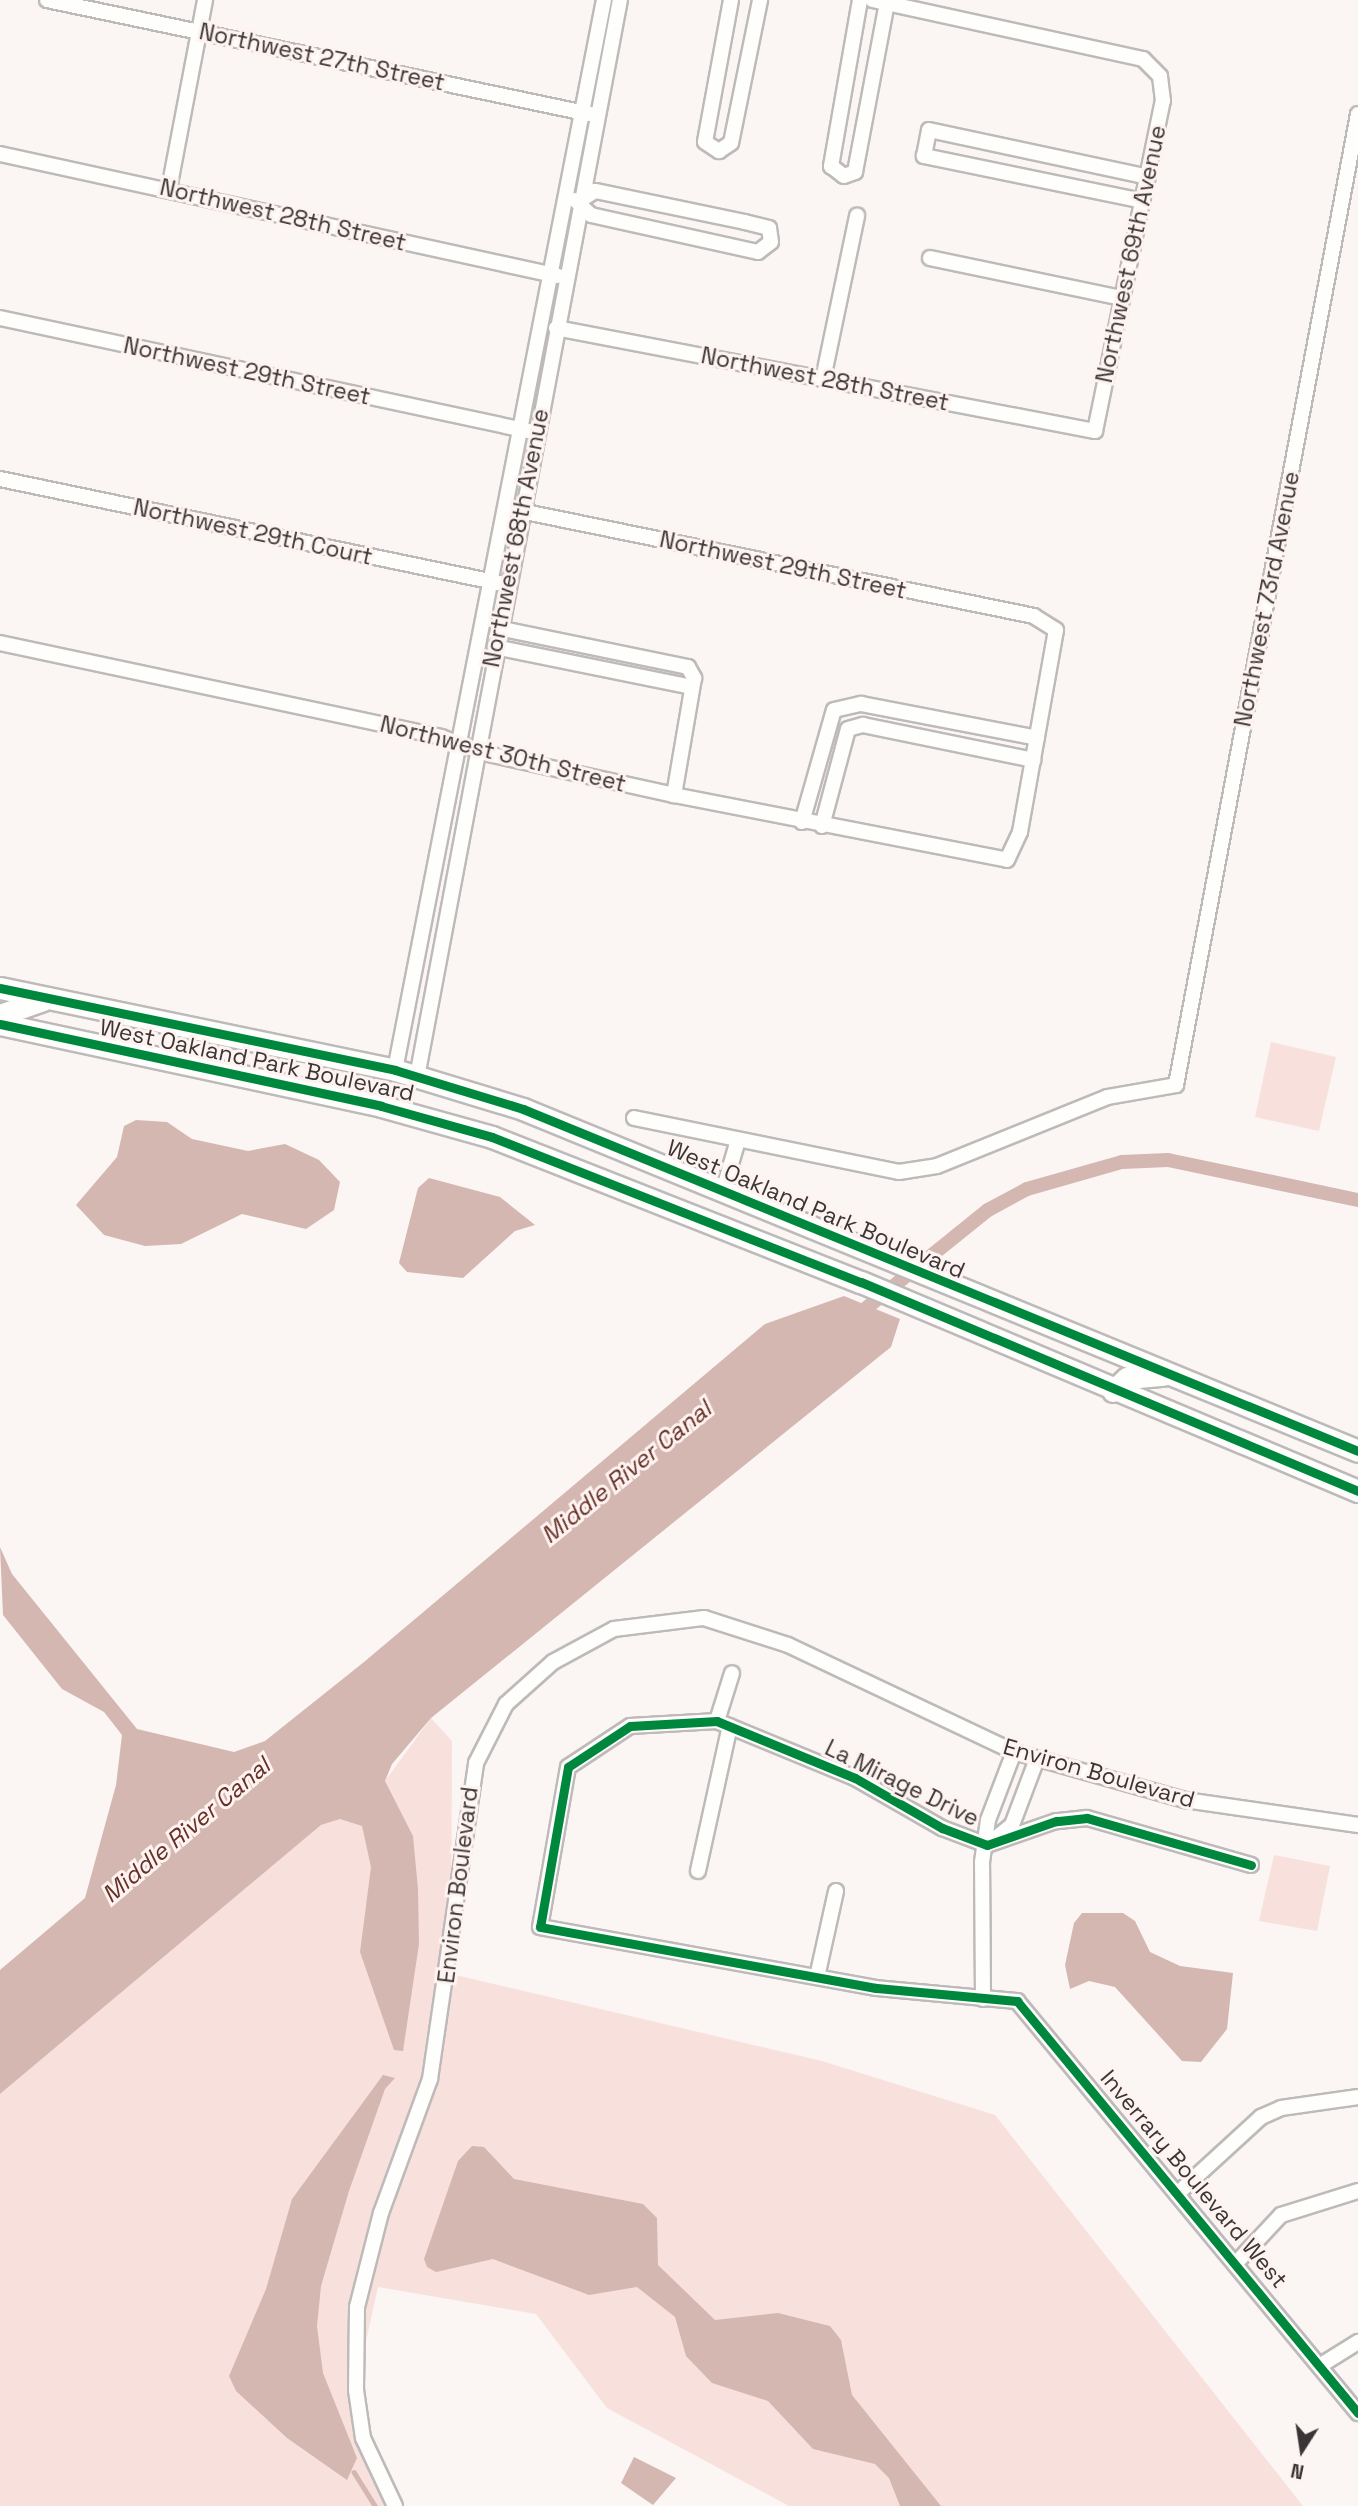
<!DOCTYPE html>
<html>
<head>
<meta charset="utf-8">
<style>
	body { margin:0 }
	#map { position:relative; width:1358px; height:2506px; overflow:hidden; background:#fbf5f4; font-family:"Space Grotesk",sans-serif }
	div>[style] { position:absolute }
	.green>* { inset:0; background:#f8e1dc }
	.water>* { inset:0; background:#d4b7b1 }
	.stream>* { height:4.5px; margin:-2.25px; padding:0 2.25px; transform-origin:2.25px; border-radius:2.25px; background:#d4b7b1 }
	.canal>* { height:14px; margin:-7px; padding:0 7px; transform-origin:7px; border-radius:7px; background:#d4b7b1 }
	.roads { filter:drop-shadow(2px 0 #bebab9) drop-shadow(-2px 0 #bebab9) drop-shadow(0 2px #bebab9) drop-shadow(0 -2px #bebab9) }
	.minor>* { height:14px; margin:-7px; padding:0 7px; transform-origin:7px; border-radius:7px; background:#fefefd }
	.primary>* { height:21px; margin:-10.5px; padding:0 10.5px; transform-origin:10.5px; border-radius:10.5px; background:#fefefd }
	.cycleway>* { height:9px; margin:-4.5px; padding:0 4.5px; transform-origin:4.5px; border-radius:4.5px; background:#00873e }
	span { translate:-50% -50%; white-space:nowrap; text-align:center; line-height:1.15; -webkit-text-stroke:6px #fef3f1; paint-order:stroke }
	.street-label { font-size:23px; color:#3a3635 }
	.water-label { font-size:24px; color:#653026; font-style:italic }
	.north { position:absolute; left:1267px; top:2415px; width:70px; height:70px; -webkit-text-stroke:5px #fef3f1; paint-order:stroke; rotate:192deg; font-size:19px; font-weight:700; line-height:28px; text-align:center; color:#3a3635 }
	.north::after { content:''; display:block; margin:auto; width:24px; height:32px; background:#3a3635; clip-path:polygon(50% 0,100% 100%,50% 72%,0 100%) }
</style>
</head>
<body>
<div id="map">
	<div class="green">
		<div style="clip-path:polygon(1271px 1042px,1336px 1057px,1319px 1131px,1255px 1117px)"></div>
		<div style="clip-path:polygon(431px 1718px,452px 1741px,451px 1974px,822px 2061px,995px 2115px,1303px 2506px,789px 2506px,607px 2408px,536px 2314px,378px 2287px,363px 2354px,372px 2480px,394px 2506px,0 2506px,0 2094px,321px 1825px,340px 1819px,385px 1781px)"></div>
		<div style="clip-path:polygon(1274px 1855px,1330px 1866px,1317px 1931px,1259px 1921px)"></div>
	</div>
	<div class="water">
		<div style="clip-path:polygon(136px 1120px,167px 1122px,192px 1139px,248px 1151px,285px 1144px,319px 1160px,340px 1182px,334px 1210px,306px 1229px,242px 1214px,181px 1244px,145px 1246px,104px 1235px,76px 1205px,117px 1157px,124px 1126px)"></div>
		<div style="clip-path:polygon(429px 1178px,500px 1197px,535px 1225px,515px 1231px,463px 1278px,407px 1272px,399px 1263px,418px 1188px)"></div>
		<div style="clip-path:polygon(844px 1296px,900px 1319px,891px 1347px,431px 1718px,392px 1764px,385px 1781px,413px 1836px,418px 1889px,419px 1944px,403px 2051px,394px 2050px,360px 1952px,371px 1867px,362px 1826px,340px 1819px,321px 1825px,0 2094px,0 1970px,85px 1898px,116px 1785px,122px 1735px,104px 1712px,62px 1689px,3px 1615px,0 1547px,12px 1574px,137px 1729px,234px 1752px,265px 1741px,364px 1662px,765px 1324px)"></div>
		<div style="clip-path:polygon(1082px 1913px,1123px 1913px,1135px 1921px,1150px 1952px,1180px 1966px,1233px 1973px,1227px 2029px,1201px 2062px,1182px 2061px,1115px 1987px,1089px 1981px,1070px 1989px,1065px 1965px,1074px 1923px)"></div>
		<div style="clip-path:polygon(383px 2075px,395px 2078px,385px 2089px,349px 2191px,321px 2286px,317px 2326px,323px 2373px,357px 2458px,347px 2480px,287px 2438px,236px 2391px,229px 2376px,266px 2289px,292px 2199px)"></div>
		<div style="clip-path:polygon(472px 2146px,484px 2147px,514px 2179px,643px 2204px,657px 2218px,658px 2265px,715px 2320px,778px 2313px,830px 2326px,841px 2340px,852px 2395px,941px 2506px,900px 2506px,889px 2478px,875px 2464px,813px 2449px,768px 2401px,712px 2383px,686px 2356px,675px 2317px,637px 2287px,589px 2295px,493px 2259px,436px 2272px,427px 2267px,424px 2259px,458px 2161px)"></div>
		<div style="clip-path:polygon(634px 2457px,676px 2478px,653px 2505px,621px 2483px)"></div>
	</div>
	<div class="stream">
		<div style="left:354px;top:2472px;width:40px;rotate:58deg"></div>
	</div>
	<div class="canal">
		<div style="left:854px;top:1318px;width:172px;rotate:-38.9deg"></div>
		<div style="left:988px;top:1210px;width:44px;rotate:-28.3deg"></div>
		<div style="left:1027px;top:1189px;width:99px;rotate:-15.9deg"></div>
		<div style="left:1122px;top:1162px;width:46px;rotate:-2.5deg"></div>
		<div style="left:1168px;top:1160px;width:194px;rotate:11.9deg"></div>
	</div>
	<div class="roads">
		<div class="minor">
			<div style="left:47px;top:0;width:555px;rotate:11.86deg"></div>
			<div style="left:731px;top:0;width:144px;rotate:100.4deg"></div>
			<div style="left:705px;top:142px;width:17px;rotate:33deg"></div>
			<div style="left:719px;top:151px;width:14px;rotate:-34deg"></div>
			<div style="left:731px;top:143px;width:146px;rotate:-78.5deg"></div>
			<div style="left:860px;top:0;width:169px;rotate:99.9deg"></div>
			<div style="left:831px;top:166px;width:16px;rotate:38deg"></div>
			<div style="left:844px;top:176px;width:12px;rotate:-20deg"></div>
			<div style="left:855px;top:172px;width:172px;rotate:-79.3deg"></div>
			<div style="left:0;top:154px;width:571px;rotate:12.33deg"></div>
			<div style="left:169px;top:189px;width:192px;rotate:-79.2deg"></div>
			<div style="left:575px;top:200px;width:22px;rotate:43deg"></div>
			<div style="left:591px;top:215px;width:171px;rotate:12.5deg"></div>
			<div style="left:758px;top:252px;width:16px;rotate:-38deg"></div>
			<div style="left:771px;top:242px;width:14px;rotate:-98deg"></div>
			<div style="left:769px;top:228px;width:25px;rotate:-166deg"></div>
			<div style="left:745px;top:222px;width:153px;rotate:-168.3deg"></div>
			<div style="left:595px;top:191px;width:19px;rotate:148deg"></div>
			<div style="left:1143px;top:201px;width:224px;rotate:-168.4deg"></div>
			<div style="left:924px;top:156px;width:26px;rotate:-79deg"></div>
			<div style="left:929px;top:130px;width:224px;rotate:12.1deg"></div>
			<div style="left:930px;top:258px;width:196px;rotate:11.8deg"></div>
			<div style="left:0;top:318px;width:541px;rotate:12.06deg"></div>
			<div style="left:556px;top:328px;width:549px;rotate:10.82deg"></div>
			<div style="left:1095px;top:431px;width:337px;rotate:-78.4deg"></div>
			<div style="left:1163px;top:101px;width:25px;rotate:-97deg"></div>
			<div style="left:1160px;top:76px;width:24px;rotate:-135deg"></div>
			<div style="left:1143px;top:59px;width:277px;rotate:-167.7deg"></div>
			<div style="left:823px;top:379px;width:167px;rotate:-78.2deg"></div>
			<div style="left:0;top:479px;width:510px;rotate:11.77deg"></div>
			<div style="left:498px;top:628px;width:194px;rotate:11.6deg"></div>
			<div style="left:688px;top:667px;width:13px;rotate:61deg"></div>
			<div style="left:694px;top:678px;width:119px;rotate:99.7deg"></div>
			<div style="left:0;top:643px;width:451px;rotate:12deg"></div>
			<div style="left:441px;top:737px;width:50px;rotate:19.9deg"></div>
			<div style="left:488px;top:754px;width:190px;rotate:12.4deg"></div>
			<div style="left:674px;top:795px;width:339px;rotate:11deg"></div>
			<div style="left:1007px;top:860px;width:31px;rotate:-65deg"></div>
			<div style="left:1020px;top:832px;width:205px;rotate:-79.9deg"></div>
			<div style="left:1056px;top:630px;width:26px;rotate:-148deg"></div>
			<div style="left:1034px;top:616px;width:539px;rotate:-168.44deg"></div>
			<div style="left:495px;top:647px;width:201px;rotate:11.5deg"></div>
			<div style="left:802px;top:822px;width:116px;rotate:-74.1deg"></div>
			<div style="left:834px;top:710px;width:28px;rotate:-13deg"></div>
			<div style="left:861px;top:704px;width:179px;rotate:10.9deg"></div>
			<div style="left:822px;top:826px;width:100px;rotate:-75deg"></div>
			<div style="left:848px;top:729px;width:16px;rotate:-15deg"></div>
			<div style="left:863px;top:725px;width:174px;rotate:11.6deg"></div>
			<div style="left:395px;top:1070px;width:1090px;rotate:-78.95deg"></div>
			<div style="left:417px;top:1077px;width:1096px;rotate:-79.33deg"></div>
			<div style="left:634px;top:1118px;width:270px;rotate:11.5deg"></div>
			<div style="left:899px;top:1172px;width:38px;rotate:-9deg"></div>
			<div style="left:937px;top:1166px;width:184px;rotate:-22deg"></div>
			<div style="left:1108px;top:1097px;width:69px;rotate:-10deg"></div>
			<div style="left:1176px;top:1085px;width:988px;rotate:-79.38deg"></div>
			<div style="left:723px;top:1191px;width:53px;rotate:-73.6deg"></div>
			<div style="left:717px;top:1721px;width:50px;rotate:-72.6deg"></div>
			<div style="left:991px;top:1842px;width:27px;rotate:-39deg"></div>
			<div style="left:1012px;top:1825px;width:71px;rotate:-69.3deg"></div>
			<div style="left:1251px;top:1865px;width:171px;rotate:-164deg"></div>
			<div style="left:1087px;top:1818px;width:31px;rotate:174deg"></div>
			<div style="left:1056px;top:1821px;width:73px;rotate:160.8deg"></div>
			<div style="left:987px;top:1845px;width:48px;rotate:-159.3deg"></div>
			<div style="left:942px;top:1828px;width:100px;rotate:-150.1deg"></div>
			<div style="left:855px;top:1778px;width:149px;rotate:-157.6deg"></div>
			<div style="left:717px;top:1721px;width:87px;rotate:176.7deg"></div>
			<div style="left:630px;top:1726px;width:74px;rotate:146.5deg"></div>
			<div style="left:568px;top:1767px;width:162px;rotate:99.9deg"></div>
			<div style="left:540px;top:1927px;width:341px;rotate:10.3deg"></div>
			<div style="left:876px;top:1988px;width:142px;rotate:5.3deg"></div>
			<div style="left:1017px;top:2001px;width:535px;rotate:50.39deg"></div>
			<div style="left:698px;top:1871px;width:148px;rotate:-77.6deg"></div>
			<div style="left:817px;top:1977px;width:88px;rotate:-77.5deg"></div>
			<div style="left:983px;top:1999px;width:137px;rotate:-90.4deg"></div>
			<div style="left:982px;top:1862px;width:42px;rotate:-81.9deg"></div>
			<div style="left:988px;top:1820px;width:73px;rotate:-69.1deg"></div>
			<div style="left:1177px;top:2194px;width:114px;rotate:-42.5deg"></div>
			<div style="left:1261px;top:2117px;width:22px;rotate:-24deg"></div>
			<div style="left:1281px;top:2108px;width:78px;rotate:-8.1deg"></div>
			<div style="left:1238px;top:2261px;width:63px;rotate:-46.9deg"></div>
			<div style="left:1281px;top:2215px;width:81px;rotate:-17.3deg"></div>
			<div style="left:1321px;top:2365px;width:44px;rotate:-31.9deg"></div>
			<div style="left:395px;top:2506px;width:75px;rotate:-115.2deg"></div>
			<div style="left:363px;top:2438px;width:49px;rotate:-98.3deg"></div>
			<div style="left:356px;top:2390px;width:83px;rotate:-89.3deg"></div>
			<div style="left:357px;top:2307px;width:97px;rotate:-75.7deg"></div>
			<div style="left:381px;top:2213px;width:143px;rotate:-69.9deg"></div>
			<div style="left:430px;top:2079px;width:319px;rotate:-81.7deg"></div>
			<div style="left:476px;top:1763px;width:66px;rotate:-63deg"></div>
			<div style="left:506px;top:1704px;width:63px;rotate:-41.8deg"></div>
			<div style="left:553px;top:1662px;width:69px;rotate:-28.4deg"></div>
			<div style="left:614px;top:1629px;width:91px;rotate:-7deg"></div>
			<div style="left:704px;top:1618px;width:88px;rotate:17.8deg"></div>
			<div style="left:788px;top:1645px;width:250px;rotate:25.3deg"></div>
			<div style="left:1014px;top:1752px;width:178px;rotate:15.7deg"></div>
			<div style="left:1185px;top:1800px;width:175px;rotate:8.2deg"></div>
		</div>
		<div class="primary">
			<div style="left:0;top:988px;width:403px;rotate:11.7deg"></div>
			<div style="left:395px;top:1070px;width:134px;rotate:16.9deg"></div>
			<div style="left:523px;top:1109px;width:902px;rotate:22.27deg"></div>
			<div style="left:0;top:1015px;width:46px;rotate:-19.2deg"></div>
			<div style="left:0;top:1024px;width:390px;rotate:12.1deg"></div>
			<div style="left:381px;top:1106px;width:115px;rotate:15.6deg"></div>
			<div style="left:492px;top:1137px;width:396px;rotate:21.5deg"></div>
			<div style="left:861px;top:1282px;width:539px;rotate:22.81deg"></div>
			<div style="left:1113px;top:1391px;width:19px;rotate:-43deg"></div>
			<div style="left:1127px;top:1378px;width:36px;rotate:-5deg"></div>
		</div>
	</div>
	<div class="cycleway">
		<div style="left:0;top:988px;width:403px;rotate:11.7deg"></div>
		<div style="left:395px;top:1070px;width:134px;rotate:16.9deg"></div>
		<div style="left:523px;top:1109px;width:902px;rotate:22.27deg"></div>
		<div style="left:0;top:1024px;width:390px;rotate:12.1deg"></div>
		<div style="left:381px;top:1106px;width:115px;rotate:15.6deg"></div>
		<div style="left:492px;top:1137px;width:396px;rotate:21.5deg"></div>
		<div style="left:861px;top:1282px;width:539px;rotate:22.81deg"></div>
		<div style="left:1251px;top:1865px;width:171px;rotate:-164deg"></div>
		<div style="left:1087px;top:1818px;width:31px;rotate:174deg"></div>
		<div style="left:1056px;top:1821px;width:73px;rotate:160.8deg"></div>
		<div style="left:987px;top:1845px;width:48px;rotate:-159.3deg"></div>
		<div style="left:942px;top:1828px;width:100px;rotate:-150.1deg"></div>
		<div style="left:855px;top:1778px;width:149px;rotate:-157.6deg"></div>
		<div style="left:717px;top:1721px;width:87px;rotate:176.7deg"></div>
		<div style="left:630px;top:1726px;width:74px;rotate:146.5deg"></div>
		<div style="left:568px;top:1767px;width:162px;rotate:99.9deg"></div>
		<div style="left:540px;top:1927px;width:341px;rotate:10.3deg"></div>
		<div style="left:876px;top:1988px;width:142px;rotate:5.3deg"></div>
		<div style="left:1017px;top:2001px;width:535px;rotate:50.39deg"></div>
	</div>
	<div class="street-label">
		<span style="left:322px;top:57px;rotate:12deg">Northwest 27th Street</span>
		<span style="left:283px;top:215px;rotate:13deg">Northwest 28th Street</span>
		<span style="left:1131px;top:254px;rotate:-78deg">Northwest 69th Avenue</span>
		<span style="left:247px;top:371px;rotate:12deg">Northwest 29th Street</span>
		<span style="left:825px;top:379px;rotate:11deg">Northwest 28th Street</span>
		<span style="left:253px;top:532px;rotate:12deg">Northwest 29th Court</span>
		<span style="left:516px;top:538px;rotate:-79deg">Northwest 68th Avenue</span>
		<span style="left:783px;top:565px;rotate:12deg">Northwest 29th Street</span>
		<span style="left:1267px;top:599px;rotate:-79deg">Northwest 73rd Avenue</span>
		<span style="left:503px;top:754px;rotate:14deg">Northwest 30th Street</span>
		<span style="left:257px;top:1060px;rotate:12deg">West Oakland Park Boulevard</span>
		<span style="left:816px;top:1209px;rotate:23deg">West Oakland Park Boulevard</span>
		<span style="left:1099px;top:1773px;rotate:16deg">Environ Boulevard</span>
		<span style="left:902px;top:1783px;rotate:26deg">La Mirage Drive</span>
		<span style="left:458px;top:1885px;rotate:-83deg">Environ Boulevard</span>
		<span style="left:1194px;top:2179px;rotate:50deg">Inverrary Boulevard West</span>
	</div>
	<div class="water-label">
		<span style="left:626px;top:1472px;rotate:-39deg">Middle River Canal</span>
		<span style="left:186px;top:1830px;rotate:-40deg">Middle River Canal</span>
	</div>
	<div class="north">N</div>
</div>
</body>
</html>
